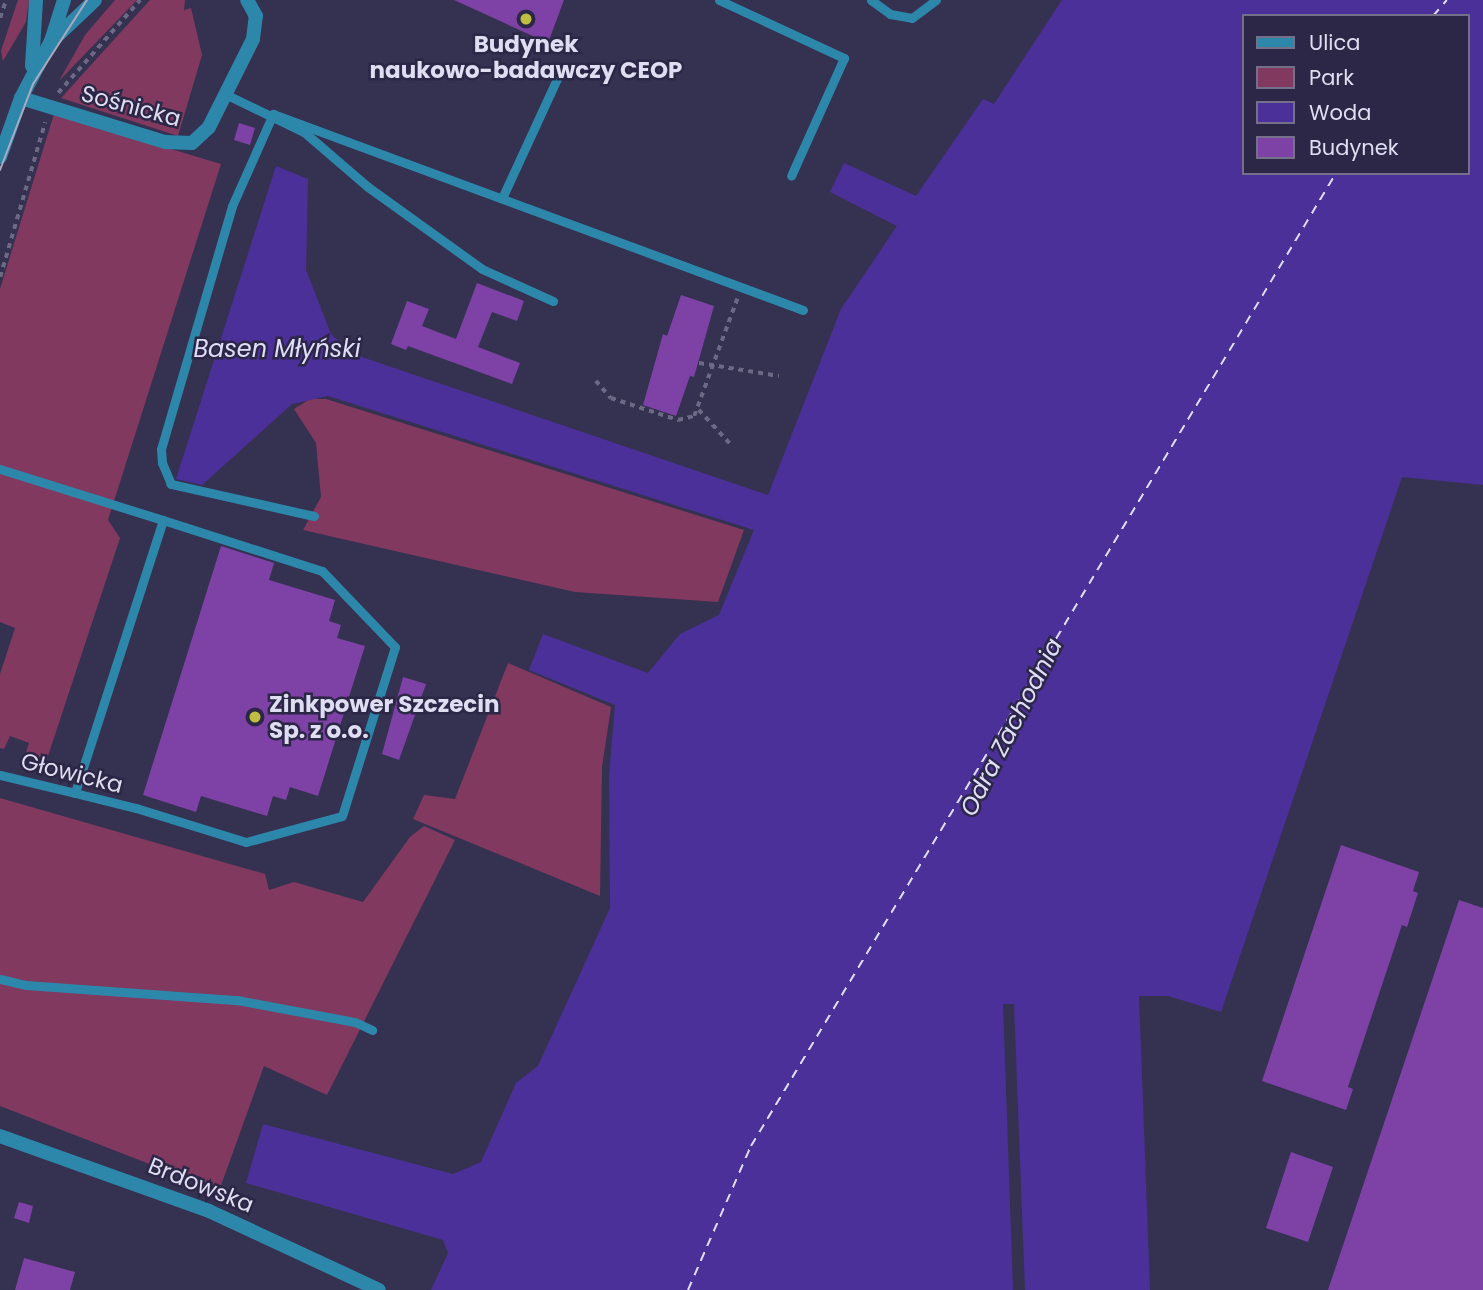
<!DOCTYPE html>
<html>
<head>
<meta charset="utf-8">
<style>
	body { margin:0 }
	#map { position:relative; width:1483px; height:1290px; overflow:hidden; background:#353151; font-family:Poppins,sans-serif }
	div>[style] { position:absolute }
	.green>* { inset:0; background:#81395f }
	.water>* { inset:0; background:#4c3099 }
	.pier>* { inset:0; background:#353151 }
	.ferry>* { height:2px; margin-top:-1px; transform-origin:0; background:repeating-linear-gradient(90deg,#e0defa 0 9px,transparent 0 16px) }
	.building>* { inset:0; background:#7e41a6 }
	.path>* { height:3.5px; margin-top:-1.75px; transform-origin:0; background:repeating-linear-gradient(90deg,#6c6985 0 5px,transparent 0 10px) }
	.service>* { height:9px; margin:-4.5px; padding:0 4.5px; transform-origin:4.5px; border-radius:4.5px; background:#2d87ab }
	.minor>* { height:14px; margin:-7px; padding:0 7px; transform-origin:7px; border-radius:7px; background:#2d87ab }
	.tertiary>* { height:14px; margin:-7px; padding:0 7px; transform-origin:7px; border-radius:7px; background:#2d87ab }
	.tram>* { height:2px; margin:-1px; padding:0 1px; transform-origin:1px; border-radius:1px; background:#aba9c0 }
	.dots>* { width:19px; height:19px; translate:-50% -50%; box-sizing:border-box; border:4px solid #2c2746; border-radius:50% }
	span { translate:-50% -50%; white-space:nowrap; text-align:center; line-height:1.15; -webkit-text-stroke:5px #2c2746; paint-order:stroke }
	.poi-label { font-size:23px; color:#dfddf1; font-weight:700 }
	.left { translate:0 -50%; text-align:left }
	.street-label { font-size:23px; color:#dfddf1 }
	.water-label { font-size:24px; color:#e0defa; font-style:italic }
	.legend { position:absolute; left:1242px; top:14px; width:228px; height:161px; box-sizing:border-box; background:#2c2746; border:2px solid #74708a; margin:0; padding:9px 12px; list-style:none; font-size:21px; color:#dfddf1 }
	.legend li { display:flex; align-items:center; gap:14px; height:35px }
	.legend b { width:35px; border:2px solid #74708a }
</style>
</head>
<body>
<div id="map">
	<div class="green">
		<div style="clip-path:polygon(18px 0,29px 0,26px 22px,3px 61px,1px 51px)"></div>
		<div style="clip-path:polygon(115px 0,137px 0,59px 81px,85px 35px)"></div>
		<div style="clip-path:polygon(150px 0,185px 0,184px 10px,191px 8px,202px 55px,178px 136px,61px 98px)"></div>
		<div style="clip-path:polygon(54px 114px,221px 164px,108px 520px,120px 538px,46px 762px,25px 756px,29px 743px,10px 736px,4px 749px,0 748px,0 674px,15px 628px,0 622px,0 289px)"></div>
		<div style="clip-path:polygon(310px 399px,326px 399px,744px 530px,718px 602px,575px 592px,303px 530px,321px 497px,316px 443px,294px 409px)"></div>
		<div style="clip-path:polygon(508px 663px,611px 707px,602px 767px,600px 896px,413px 819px,424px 795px,455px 799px)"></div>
		<div style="clip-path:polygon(0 798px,265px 874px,269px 890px,294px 882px,363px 902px,410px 837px,424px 826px,455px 840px,327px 1095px,264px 1066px,219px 1191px,0 1106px)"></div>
	</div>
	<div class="water">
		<div style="clip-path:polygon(evenodd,1062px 0,1483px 0,1483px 485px,1402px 477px,1221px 1012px,1168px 996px,1139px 996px,1150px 1290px,431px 1290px,448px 1253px,443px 1240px,246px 1183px,263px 1124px,453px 1174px,481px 1162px,516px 1083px,538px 1066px,610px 908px,609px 775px,615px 705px,529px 670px,543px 634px,648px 673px,680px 634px,719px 615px,754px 530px,328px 396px,292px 404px,202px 485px,176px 479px,276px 166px,308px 179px,306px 270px,331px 334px,353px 354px,768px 495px,841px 309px,897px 226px,830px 192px,844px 163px,916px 196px,983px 99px,994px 104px,1062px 0,1243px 16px,1467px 16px,1467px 173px,1243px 173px,1243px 16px)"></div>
	</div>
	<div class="pier">
		<div style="clip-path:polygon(1003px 1004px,1014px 1004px,1025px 1290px,1013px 1290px)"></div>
	</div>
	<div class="ferry">
		<div style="left:1433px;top:16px;width:21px;rotate:-49deg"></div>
		<div style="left:688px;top:1290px;width:157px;rotate:-66.4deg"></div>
		<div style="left:751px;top:1146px;width:1135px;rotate:-58.98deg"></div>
	</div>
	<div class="building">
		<div style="clip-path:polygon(454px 0,564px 0,548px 43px)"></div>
		<div style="clip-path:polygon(239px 123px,255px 128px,250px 145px,234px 140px)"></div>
		<div style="clip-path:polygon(477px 283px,524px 301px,517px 321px,492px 312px,478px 347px,520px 363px,512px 384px,408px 346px,406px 350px,391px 344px,407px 301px,429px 309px,422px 326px,456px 339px)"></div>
		<div style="clip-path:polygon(681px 295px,714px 306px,694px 377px,690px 376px,676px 416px,643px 405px,663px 334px,667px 336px)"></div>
		<div style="clip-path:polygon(221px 546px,274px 563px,269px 580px,335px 600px,329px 621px,341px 625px,337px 638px,365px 646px,318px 796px,290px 787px,286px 800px,273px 796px,267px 816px,201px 796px,196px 812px,143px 795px)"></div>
		<div style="clip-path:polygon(403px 677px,426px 684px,399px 760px,382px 754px)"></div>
		<div style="clip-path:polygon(1341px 845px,1419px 872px,1413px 891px,1418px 893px,1407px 927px,1402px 925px,1348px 1087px,1353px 1089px,1346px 1110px,1262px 1081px)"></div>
		<div style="clip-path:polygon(1459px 900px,1483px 908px,1483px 1290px,1328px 1290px)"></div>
		<div style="clip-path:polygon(1291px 1152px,1333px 1167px,1308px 1242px,1266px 1228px)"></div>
		<div style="clip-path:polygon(19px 1202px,33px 1206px,29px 1223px,14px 1218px)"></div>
		<div style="clip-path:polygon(24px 1258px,75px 1272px,70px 1290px,15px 1290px)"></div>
	</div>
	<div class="path">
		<div style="left:0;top:18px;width:19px;rotate:-72deg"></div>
		<div style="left:58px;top:93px;width:124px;rotate:-48.6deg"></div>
		<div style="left:0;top:277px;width:161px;rotate:-73.8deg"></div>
		<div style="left:699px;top:363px;width:81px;rotate:9.2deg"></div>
		<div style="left:596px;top:381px;width:23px;rotate:49deg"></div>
		<div style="left:611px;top:398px;width:71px;rotate:18.2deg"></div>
		<div style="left:678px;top:420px;width:16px;rotate:-14deg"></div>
		<div style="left:694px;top:416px;width:125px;rotate:-69.8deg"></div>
		<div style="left:699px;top:410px;width:50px;rotate:47.4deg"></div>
	</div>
	<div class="service">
		<div style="left:719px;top:0;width:138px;rotate:24.9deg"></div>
		<div style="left:844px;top:58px;width:129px;rotate:114.2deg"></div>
		<div style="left:871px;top:0;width:24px;rotate:36deg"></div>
		<div style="left:890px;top:14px;width:22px;rotate:10deg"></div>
		<div style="left:912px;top:18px;width:30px;rotate:-37deg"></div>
		<div style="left:227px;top:95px;width:85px;rotate:25.7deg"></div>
		<div style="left:304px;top:132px;width:84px;rotate:40.7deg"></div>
		<div style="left:368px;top:187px;width:140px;rotate:35.7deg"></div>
		<div style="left:482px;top:269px;width:78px;rotate:24.3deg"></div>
		<div style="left:503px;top:196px;width:134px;rotate:-65.3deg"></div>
		<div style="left:0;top:469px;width:171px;rotate:17.4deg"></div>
		<div style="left:314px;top:516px;width:147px;rotate:-167.4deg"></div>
		<div style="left:171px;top:484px;width:23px;rotate:-113deg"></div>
		<div style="left:162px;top:463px;width:14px;rotate:-94deg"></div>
		<div style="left:161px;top:449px;width:253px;rotate:-73.7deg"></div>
		<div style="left:232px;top:206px;width:101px;rotate:-66deg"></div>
		<div style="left:273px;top:114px;width:565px;rotate:20.29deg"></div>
		<div style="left:0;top:775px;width:77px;rotate:13.5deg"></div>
		<div style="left:75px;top:793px;width:63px;rotate:13.8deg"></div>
		<div style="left:136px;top:808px;width:115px;rotate:17.2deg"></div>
		<div style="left:246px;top:842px;width:99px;rotate:-15.2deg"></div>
		<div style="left:342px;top:816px;width:177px;rotate:-72.6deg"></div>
		<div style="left:395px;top:647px;width:105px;rotate:-133.8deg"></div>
		<div style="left:322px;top:571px;width:167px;rotate:-162.2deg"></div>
		<div style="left:163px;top:520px;width:287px;rotate:107.9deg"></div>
		<div style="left:0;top:979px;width:27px;rotate:13deg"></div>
		<div style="left:26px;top:985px;width:212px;rotate:4.1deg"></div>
		<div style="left:237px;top:1000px;width:120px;rotate:10.6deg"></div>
		<div style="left:355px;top:1022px;width:19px;rotate:25deg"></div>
	</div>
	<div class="minor">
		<div style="left:21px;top:98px;width:151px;rotate:17deg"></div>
		<div style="left:165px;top:142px;width:27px;rotate:2deg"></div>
		<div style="left:192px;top:143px;width:23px;rotate:-43deg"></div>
		<div style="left:209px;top:127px;width:98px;rotate:-63.4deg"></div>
		<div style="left:253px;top:39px;width:23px;rotate:-83deg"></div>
		<div style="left:256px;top:16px;width:18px;rotate:-119deg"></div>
		<div style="left:0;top:1136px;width:222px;rotate:19.7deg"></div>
		<div style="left:209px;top:1211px;width:187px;rotate:24.9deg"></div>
	</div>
	<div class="tertiary">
		<div style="left:55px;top:38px;width:55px;rotate:-43.5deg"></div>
		<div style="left:32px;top:66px;width:66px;rotate:-86.5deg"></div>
		<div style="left:0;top:157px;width:63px;rotate:-70.4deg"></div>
		<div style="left:21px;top:98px;width:64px;rotate:-62.2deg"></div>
		<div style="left:51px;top:41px;width:43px;rotate:-72.4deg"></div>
	</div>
	<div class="tram">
		<div style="left:0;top:170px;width:92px;rotate:-69deg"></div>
		<div style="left:33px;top:84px;width:100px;rotate:-57.3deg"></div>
	</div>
	<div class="dots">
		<div style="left:526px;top:19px;background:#bebf42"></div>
		<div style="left:255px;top:717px;background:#bebf42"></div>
	</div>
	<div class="poi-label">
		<span style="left:526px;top:57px">Budynek<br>naukowo-badawczy CEOP</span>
		<span class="left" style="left:269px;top:717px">Zinkpower Szczecin<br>Sp. z o.o.</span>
	</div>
	<div class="street-label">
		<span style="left:131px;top:106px;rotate:15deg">Sośnicka</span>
		<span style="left:72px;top:773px;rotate:14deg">Głowicka</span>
		<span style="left:201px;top:1185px;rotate:22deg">Brdowska</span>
	</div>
	<div class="water-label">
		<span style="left:277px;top:349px">Basen Młyński</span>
		<span style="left:1011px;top:727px;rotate:-63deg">Odra Zachodnia</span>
	</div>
	<ul class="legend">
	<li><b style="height:9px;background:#2d87ab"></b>Ulica</li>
	<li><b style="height:19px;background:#81395f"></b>Park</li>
	<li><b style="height:19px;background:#4c3099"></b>Woda</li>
	<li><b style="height:19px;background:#7e41a6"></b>Budynek</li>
	</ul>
</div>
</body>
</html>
